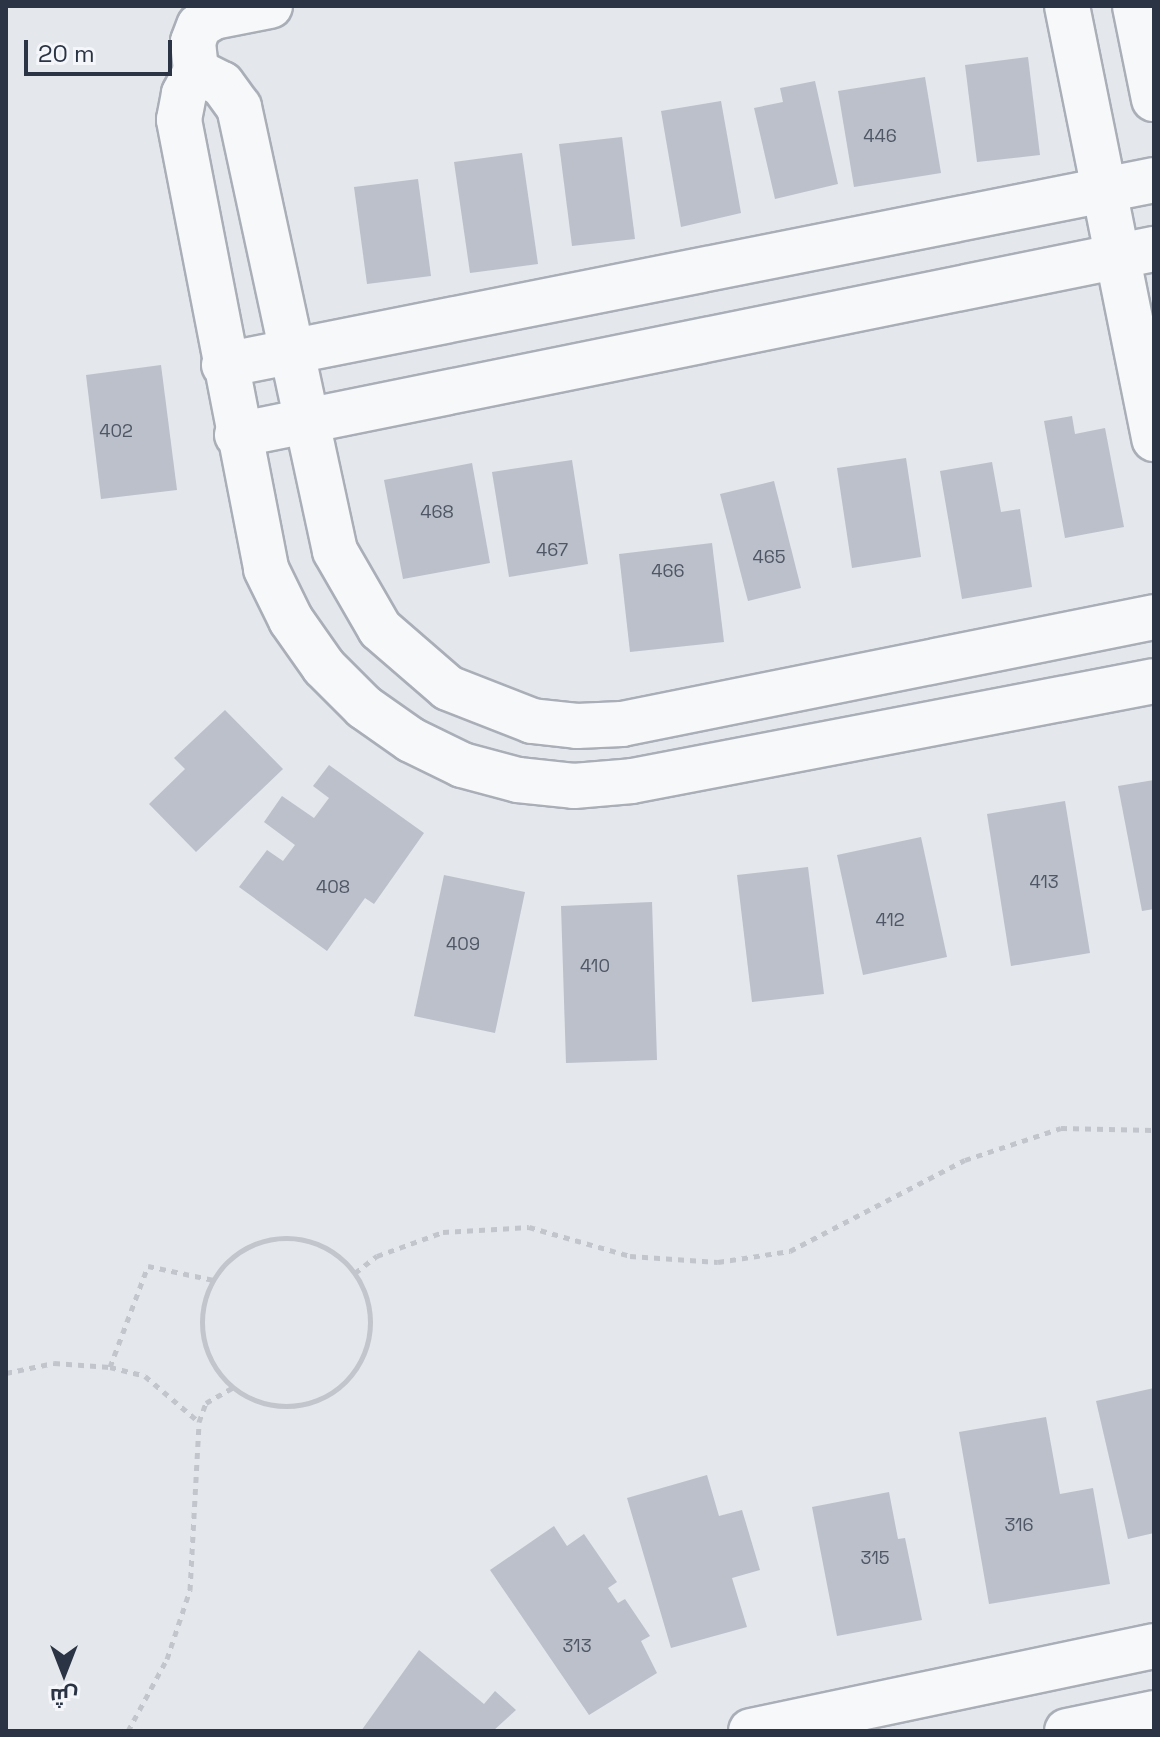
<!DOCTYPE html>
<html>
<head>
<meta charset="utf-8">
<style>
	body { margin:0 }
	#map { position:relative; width:1160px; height:1737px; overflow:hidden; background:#e4e7ec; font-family:"Space Grotesk",Cairo,sans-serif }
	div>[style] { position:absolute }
	.building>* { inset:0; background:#bbc0ca }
	.path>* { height:5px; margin-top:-2.5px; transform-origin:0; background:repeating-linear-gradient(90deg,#c2c5cb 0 6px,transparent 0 12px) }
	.path>.ring { margin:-2.5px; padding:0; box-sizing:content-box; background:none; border:5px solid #c2c5cb; border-radius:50% }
	.roads { filter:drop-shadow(2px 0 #a9aeb7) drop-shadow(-2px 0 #a9aeb7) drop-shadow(0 2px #a9aeb7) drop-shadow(0 -2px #a9aeb7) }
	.minor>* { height:44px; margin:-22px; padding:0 22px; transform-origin:22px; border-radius:22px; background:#f7f8fa }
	span { translate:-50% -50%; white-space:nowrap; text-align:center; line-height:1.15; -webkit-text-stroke:8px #f4f6f9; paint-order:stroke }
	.number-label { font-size:18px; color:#4f5766 }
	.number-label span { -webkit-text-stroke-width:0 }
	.frame { position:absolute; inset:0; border:8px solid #2b3445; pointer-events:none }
	.north { position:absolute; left:24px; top:1633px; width:80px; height:80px; -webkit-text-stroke:6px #f4f6f9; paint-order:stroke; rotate:180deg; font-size:22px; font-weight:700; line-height:32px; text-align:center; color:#2b3445 }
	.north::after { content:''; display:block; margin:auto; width:28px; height:36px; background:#2b3445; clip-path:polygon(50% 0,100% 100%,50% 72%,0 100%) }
	.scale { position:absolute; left:24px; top:40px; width:148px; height:36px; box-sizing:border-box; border:4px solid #2b3445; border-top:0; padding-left:10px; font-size:24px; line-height:28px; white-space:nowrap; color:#2b3445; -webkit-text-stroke:6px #f4f6f9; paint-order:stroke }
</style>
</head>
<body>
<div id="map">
	<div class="building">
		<div style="clip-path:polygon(1028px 57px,1040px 155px,977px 162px,965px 65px)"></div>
		<div style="clip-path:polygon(925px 77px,941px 173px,854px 187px,838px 91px)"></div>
		<div style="clip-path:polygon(815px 81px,838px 184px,775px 199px,754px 108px,783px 102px,780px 88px)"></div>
		<div style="clip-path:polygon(721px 101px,741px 213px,681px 227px,661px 111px)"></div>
		<div style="clip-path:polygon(622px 137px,635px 239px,572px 246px,559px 144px)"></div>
		<div style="clip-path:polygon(522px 153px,538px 264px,470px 273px,454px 162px)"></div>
		<div style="clip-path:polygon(418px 179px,431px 276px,367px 284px,354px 187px)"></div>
		<div style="clip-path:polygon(161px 365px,177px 490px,101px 499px,86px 375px)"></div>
		<div style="clip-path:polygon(1072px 416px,1075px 434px,1105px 428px,1124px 527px,1065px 538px,1044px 421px)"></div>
		<div style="clip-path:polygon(906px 458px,921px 557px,852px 568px,837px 468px)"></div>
		<div style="clip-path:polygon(572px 460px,588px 564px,509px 577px,492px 472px)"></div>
		<div style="clip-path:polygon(992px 462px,1001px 512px,1020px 509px,1032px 587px,962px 599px,940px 471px)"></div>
		<div style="clip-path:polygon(472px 463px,490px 563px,403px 579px,384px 480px)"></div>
		<div style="clip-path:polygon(774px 481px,801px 588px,748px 601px,720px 494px)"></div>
		<div style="clip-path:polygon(712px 543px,724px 642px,630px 652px,619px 554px)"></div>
		<div style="clip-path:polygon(225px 710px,283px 769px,196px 852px,149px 804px,185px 769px,174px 758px)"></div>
		<div style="clip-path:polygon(329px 765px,424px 833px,374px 904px,365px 898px,327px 951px,239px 887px,267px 850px,283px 861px,295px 845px,264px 822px,282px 796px,314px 818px,329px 798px,313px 786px)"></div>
		<div style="clip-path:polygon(1154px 780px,1154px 909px,1142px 911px,1118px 786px)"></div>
		<div style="clip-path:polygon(1065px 801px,1090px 953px,1011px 966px,987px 814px)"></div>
		<div style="clip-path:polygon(921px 837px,947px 957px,863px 975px,837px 855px)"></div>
		<div style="clip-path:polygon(808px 867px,824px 994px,752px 1002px,737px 875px)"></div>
		<div style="clip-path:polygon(444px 875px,525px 892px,495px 1033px,414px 1016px)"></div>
		<div style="clip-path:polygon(652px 902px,657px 1060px,566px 1063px,561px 906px)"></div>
		<div style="clip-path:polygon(1154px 1388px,1154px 1533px,1128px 1539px,1096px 1401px)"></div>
		<div style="clip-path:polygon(1046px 1417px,1060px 1494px,1093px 1488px,1110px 1584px,989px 1604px,959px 1432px)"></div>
		<div style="clip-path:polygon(707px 1475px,719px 1516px,742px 1510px,760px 1570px,732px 1578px,747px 1627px,671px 1648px,627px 1498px)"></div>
		<div style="clip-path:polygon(889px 1492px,898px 1539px,905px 1538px,922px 1620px,837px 1636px,812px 1507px)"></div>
		<div style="clip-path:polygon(554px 1526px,567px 1546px,584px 1534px,617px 1582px,608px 1588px,618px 1603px,625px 1599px,650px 1636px,641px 1641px,657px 1673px,589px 1715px,490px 1570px)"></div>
		<div style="clip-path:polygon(419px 1650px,484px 1704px,495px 1691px,516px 1710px,493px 1731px,361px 1731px)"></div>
	</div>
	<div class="path">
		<div class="ring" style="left:202px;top:1238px;width:163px;height:163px"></div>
		<div style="left:355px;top:1273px;width:28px;rotate:-38deg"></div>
		<div style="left:377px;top:1256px;width:70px;rotate:-20deg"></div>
		<div style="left:443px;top:1232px;width:86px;rotate:-3.3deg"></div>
		<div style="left:529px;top:1227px;width:105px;rotate:16deg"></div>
		<div style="left:630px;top:1256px;width:88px;rotate:3.9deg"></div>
		<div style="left:718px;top:1262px;width:73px;rotate:-8.7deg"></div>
		<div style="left:790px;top:1251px;width:197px;rotate:-27.5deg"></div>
		<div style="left:965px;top:1160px;width:101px;rotate:-18.4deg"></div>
		<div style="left:1061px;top:1128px;width:93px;rotate:1.2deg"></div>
		<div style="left:110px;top:1367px;width:108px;rotate:-69.4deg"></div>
		<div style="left:148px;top:1266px;width:67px;rotate:12deg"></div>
		<div style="left:6px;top:1373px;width:49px;rotate:-11.8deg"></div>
		<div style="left:54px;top:1363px;width:56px;rotate:4.1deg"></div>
		<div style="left:110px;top:1367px;width:36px;rotate:14deg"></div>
		<div style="left:145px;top:1376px;width:71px;rotate:40.4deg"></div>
		<div style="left:128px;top:1731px;width:82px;rotate:-61.6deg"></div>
		<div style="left:167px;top:1659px;width:73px;rotate:-71.6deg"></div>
		<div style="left:190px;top:1590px;width:168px;rotate:-86.9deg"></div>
		<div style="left:199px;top:1422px;width:20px;rotate:-70deg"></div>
		<div style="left:206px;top:1403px;width:32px;rotate:-30deg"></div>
	</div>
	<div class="roads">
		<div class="minor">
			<div style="left:270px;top:6px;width:57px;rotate:168.9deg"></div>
			<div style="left:214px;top:17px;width:17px;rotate:149deg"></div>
			<div style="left:199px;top:26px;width:17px;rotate:111deg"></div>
			<div style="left:193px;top:42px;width:29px;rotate:84deg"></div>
			<div style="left:196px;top:71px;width:26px;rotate:118deg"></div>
			<div style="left:184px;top:94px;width:26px;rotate:101deg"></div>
			<div style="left:179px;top:120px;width:457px;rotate:79deg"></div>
			<div style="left:266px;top:569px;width:57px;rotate:63.9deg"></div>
			<div style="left:291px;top:620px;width:57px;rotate:54.9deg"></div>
			<div style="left:324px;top:667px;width:57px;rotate:45deg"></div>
			<div style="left:364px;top:707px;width:57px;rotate:35.1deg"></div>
			<div style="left:411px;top:740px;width:57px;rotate:26.1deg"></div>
			<div style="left:462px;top:765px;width:58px;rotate:15deg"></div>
			<div style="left:518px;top:780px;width:56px;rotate:6.1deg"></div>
			<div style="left:574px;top:786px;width:58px;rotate:-4.9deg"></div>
			<div style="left:632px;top:781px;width:531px;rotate:-10.84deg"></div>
			<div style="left:1067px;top:6px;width:442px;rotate:78.6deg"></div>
			<div style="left:1135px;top:6px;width:95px;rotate:78.5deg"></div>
			<div style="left:196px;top:71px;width:29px;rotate:27deg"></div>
			<div style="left:222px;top:84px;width:29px;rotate:54deg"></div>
			<div style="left:239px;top:107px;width:454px;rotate:77.8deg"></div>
			<div style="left:335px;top:551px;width:90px;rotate:60deg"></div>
			<div style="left:380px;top:629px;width:90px;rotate:40.9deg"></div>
			<div style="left:448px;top:688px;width:90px;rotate:21.4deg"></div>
			<div style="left:532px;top:721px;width:45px;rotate:6.3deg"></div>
			<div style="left:577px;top:726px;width:45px;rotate:-2.5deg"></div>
			<div style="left:622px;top:724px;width:543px;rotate:-11.37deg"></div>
			<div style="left:224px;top:365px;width:948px;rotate:-11.25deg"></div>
			<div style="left:237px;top:435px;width:936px;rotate:-11.47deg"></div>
			<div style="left:751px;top:1731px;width:412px;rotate:-11.9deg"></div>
			<div style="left:1067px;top:1731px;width:89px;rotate:-11.7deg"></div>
		</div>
	</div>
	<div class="number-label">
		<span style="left:880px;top:136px">446</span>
		<span style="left:116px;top:431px">402</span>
		<span style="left:437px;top:512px">468</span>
		<span style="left:552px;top:550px">467</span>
		<span style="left:769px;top:557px">465</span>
		<span style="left:668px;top:571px">466</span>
		<span style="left:1044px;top:882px">413</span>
		<span style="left:333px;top:887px">408</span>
		<span style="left:890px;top:920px">412</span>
		<span style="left:463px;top:944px">409</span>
		<span style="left:595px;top:966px">410</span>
		<span style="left:1019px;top:1525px">316</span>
		<span style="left:875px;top:1558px">315</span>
		<span style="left:577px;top:1646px">313</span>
	</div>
	<div class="frame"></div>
	<div class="north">ش</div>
	<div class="scale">20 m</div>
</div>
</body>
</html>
